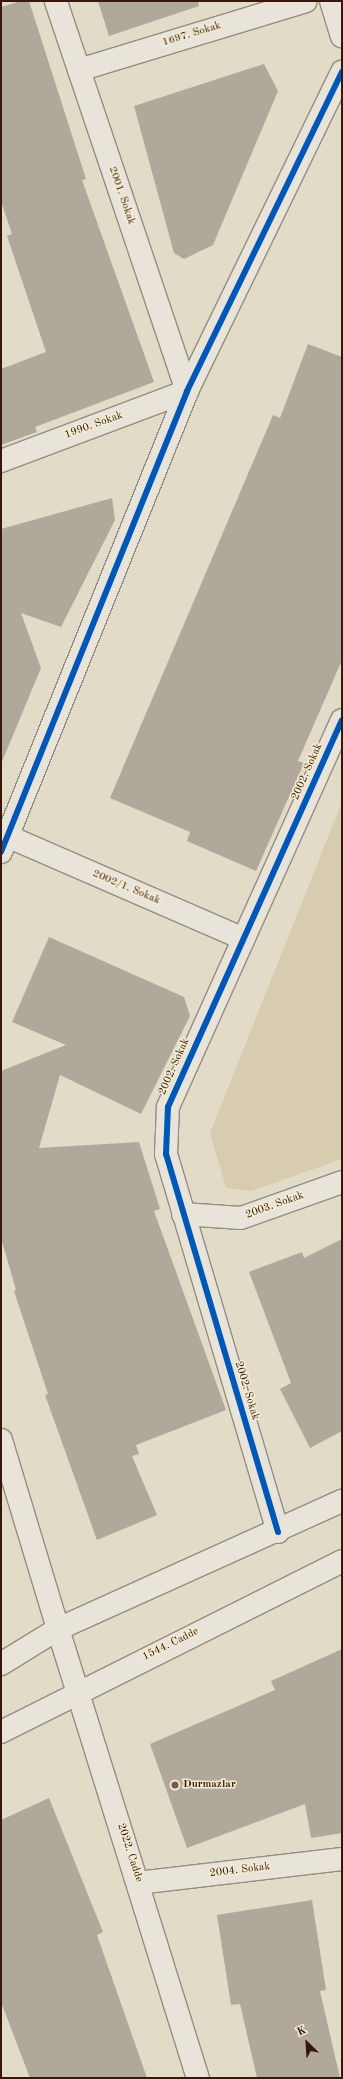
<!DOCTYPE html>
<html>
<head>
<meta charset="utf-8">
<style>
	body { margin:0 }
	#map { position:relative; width:343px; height:2079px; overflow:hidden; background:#e2dbc7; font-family:"Old Standard TT",serif }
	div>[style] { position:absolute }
	.green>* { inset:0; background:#d7ccb0 }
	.building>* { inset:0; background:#b0a89a }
	.roads { filter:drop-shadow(1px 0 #958c80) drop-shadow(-1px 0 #958c80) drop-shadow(0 1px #958c80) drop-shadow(0 -1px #958c80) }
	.street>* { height:22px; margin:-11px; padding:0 11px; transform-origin:11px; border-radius:11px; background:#e8e4da }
	.secondary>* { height:22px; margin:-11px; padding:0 11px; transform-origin:11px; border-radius:11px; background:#e8e4da }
	.cycleway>* { height:6px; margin:-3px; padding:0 3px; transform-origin:3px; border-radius:3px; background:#0057b8 }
	.dots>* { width:11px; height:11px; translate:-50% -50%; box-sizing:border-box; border:2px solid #f3ecd3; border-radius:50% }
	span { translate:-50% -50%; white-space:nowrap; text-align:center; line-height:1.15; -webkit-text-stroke:3px #f3ecd3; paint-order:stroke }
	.street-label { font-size:11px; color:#38170a }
	.poi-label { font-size:11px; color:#38170a; font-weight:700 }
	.left { translate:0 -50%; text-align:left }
	.frame { position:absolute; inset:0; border:2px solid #38170a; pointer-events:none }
	.north { position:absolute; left:287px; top:2023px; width:40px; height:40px; -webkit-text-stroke:3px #f3ecd3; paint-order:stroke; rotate:335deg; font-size:11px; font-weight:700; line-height:16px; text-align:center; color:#38170a }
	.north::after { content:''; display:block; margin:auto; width:14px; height:18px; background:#38170a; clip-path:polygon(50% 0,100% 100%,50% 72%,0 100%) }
</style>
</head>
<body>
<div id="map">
	<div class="green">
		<div style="clip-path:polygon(342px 802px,342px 1159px,251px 1191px,226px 1188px,210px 1133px)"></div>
	</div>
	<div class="building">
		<div style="clip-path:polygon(21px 1px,29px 1px,86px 179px,82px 180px,154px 382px,35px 427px,37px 432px,1px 445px,1px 369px,46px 352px,7px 236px,12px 234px,1px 201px,1px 7px)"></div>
		<div style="clip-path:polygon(98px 1px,198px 1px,199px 6px,109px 36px)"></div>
		<div style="clip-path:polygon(264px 64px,278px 91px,213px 245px,184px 259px,174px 253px,134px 106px)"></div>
		<div style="clip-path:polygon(308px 344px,342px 357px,342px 660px,298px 761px,304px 763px,256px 871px,187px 841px,190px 832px,110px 798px,273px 415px,280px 418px)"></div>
		<div style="clip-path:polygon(112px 498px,115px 520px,61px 627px,21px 613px,41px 668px,1px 764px,1px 529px)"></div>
		<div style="clip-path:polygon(49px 937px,184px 997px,190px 1016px,141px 1114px,60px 1075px,39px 1148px,139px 1142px,160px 1209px,154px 1211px,226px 1410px,136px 1445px,139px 1454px,132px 1456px,157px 1515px,97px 1540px,45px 1395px,48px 1394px,14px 1291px,16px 1290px,1px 1238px,1px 1071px,66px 1045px,12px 1022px)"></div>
		<div style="clip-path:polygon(342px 1239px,342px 1431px,310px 1448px,280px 1389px,291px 1383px,249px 1272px,302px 1252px,304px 1258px)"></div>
		<div style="clip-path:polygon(342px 1649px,342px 1833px,311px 1838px,305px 1804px,187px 1848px,150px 1744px,275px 1690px,271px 1681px)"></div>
		<div style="clip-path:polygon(49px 1798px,103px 1932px,97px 1935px,147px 2078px,30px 2078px,1px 2002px,1px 1820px)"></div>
		<div style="clip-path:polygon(312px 1900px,326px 1990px,320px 1991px,340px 2078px,257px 2078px,240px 2004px,231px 2005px,217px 1915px)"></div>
	</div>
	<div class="roads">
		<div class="street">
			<div style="left:79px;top:70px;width:237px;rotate:-16.9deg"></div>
			<div style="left:1px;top:461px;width:199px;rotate:-20.6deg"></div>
			<div style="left:187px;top:391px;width:411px;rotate:-108.6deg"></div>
			<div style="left:7px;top:836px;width:258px;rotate:23.5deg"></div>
			<div style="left:1px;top:852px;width:497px;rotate:-68deg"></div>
			<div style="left:187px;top:391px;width:355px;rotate:-64.1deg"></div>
			<div style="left:183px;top:1214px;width:58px;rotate:3.9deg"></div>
			<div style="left:241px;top:1218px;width:107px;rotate:-19.6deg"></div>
			<div style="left:1px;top:1440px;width:197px;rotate:73.2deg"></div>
			<div style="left:278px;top:1532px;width:394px;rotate:-106.5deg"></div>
			<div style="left:166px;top:1154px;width:47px;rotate:-87.6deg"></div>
			<div style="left:168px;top:1107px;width:424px;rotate:-65.8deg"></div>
			<div style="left:138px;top:1883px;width:205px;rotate:-6.7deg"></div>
		</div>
		<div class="secondary">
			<div style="left:331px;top:1px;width:37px;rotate:73deg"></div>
			<div style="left:58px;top:1629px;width:470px;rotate:72.7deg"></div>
			<div style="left:1px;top:1664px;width:67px;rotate:-31.6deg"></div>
			<div style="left:58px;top:1629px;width:312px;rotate:-24.3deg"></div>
			<div style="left:1px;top:1732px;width:381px;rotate:-26.6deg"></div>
		</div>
	</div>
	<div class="cycleway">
		<div style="left:1px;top:852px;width:497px;rotate:-68deg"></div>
		<div style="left:187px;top:391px;width:355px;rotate:-64.1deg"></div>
		<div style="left:278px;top:1532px;width:394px;rotate:-106.5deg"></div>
		<div style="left:166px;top:1154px;width:47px;rotate:-87.6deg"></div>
		<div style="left:168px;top:1107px;width:424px;rotate:-65.8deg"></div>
	</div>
	<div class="dots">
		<div style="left:175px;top:1785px;background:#745c4c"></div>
	</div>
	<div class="street-label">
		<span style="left:192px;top:35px;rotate:-17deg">1697. Sokak</span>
		<span style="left:121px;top:196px;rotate:71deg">2001. Sokak</span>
		<span style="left:94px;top:426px;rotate:-20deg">1990. Sokak</span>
		<span style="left:308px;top:772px;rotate:-66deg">2002. Sokak</span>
		<span style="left:126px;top:888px;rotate:23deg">2002/1. Sokak</span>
		<span style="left:175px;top:1067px;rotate:-66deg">2002. Sokak</span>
		<span style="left:275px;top:1206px;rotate:-20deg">2003. Sokak</span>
		<span style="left:246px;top:1391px;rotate:73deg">2002. Sokak</span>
		<span style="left:171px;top:1645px;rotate:-26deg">1544. Cadde</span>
		<span style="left:129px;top:1853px;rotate:72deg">2022. Cadde</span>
		<span style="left:240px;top:1871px;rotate:-7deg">2004. Sokak</span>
	</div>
	<div class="poi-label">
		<span class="left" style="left:183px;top:1785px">Durmazlar</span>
	</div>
	<div class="frame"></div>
	<div class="north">K</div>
</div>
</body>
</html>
